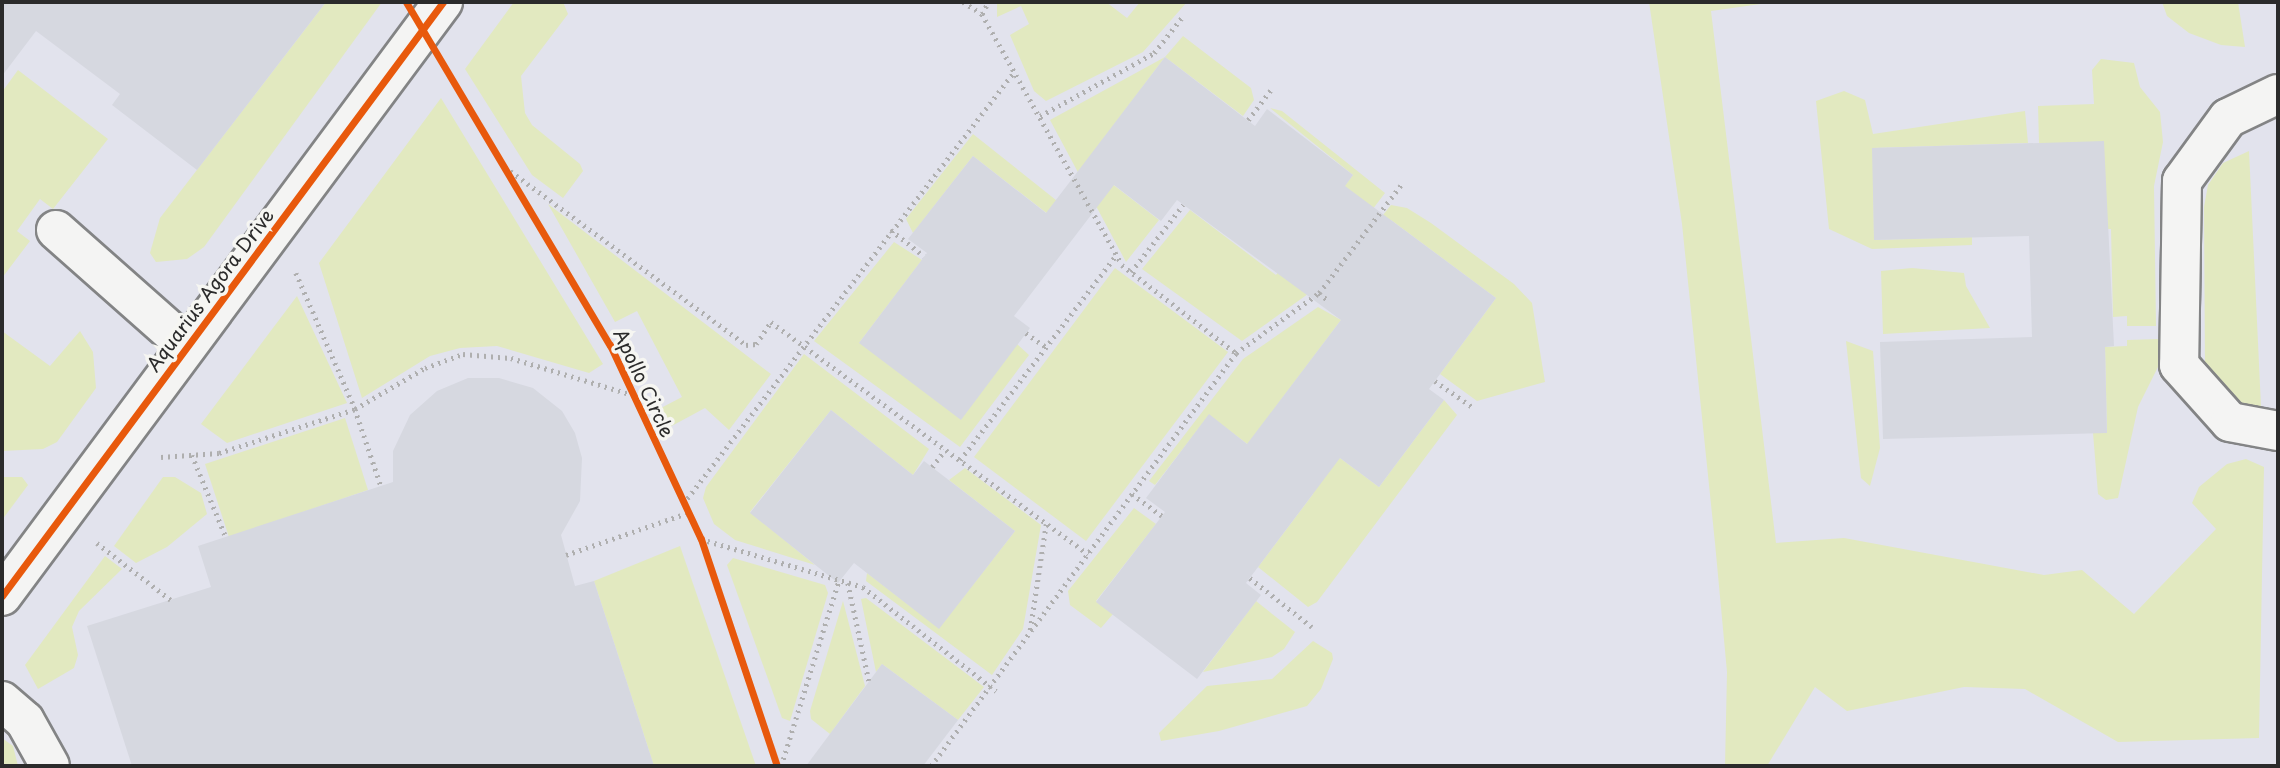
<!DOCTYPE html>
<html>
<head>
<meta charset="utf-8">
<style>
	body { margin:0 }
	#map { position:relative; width:2280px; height:768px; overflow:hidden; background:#eff0f3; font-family:"Playpen Sans",sans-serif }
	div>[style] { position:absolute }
	.built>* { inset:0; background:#e2e3ed }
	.green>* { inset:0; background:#e2e9c0 }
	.building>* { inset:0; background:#d6d8e0 }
	.path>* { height:4.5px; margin-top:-2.25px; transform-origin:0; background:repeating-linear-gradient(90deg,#afafaf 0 2px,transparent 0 7px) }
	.roads { filter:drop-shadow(2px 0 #838485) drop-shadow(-2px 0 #838485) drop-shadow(0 2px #838485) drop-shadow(0 -2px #838485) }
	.minor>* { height:38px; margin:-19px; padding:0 19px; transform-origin:19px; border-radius:19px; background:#f4f4f3 }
	.cycleway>* { height:7px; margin:-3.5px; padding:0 3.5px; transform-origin:3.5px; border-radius:3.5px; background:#e8590c }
	span { translate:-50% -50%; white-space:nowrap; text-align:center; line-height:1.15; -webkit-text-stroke:7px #f6f6f2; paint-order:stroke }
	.street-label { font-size:19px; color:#2b2b2b }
	.frame { position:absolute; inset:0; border:4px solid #2b2b2b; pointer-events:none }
</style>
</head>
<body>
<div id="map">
	<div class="built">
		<div style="clip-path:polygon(2px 2px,2278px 2px,2278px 766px,2px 766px)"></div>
	</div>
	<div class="green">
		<div style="clip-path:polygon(326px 2px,382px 2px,204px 247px,187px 259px,156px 262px,150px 253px,160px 218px)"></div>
		<div style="clip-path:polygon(514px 2px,563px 2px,568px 14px,521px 76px,525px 113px,532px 125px,580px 164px,583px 171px,563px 198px,532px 175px,465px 69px)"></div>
		<div style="clip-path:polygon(997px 2px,1106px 2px,1127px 18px,1140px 2px,1187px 2px,1143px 52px,1046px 101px,1034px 91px,1010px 35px,1029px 24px,1021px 6px,997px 17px)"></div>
		<div style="clip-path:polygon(1649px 2px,1775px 2px,1711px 11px,1776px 543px,1844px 538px,2044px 575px,2082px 570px,2134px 614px,2216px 529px,2192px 503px,2199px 487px,2227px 464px,2246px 459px,2264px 467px,2259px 738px,2118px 742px,2025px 689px,1964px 687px,1847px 711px,1815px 687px,1767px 766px,1725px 766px,1727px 672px,1715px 543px,1682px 224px)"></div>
		<div style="clip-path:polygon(2162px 2px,2238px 2px,2245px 47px,2221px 45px,2189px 33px,2167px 16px)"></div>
		<div style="clip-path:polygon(1183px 36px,1251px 88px,1254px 100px,1243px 116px,1165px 57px,1085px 163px,1159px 220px,1126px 262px,1050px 120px,1165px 57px)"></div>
		<div style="clip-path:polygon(2101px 59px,2134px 63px,2140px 87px,2160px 112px,2163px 142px,2154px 186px,2156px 326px,2127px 326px,2127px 316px,2113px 317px,2111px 229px,2106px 229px,2039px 143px,2038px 106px,2094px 104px,2092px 70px)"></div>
		<div style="clip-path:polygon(18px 70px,108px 139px,53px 209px,40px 199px,17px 231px,30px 241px,2px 278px,2px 92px)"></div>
		<div style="clip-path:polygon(1844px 91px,1865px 100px,1873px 134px,2025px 111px,2028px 143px,1873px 148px,1874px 240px,1972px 237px,1972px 245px,1872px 249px,1829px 229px,1816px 101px)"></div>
		<div style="clip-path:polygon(441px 98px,603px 364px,589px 373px,497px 346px,460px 348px,430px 356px,362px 398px,319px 263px)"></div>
		<div style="clip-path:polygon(1270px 108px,1282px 111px,1385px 193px,1308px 294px,1242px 341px,1142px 269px,1190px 210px,1276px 275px,1353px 175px)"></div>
		<div style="clip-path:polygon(973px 134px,1071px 212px,1071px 232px,973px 156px,913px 233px,906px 219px)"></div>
		<div style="clip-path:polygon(2249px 151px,2261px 407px,2239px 413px,2205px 368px,2204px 207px,2208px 185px,2223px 163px)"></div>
		<div style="clip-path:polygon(548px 204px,771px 374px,729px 430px,705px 408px,668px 428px,659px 409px,682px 397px,637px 311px,615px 322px)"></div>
		<div style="clip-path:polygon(1391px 205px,1407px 208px,1431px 223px,1514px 284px,1532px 303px,1545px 382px,1477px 401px,1440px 374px,1496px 298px,1391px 220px,1347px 260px)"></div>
		<div style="clip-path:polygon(894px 242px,922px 260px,859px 343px,1017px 344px,1029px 355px,960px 447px,814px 341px)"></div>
		<div style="clip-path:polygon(1115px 268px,1228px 352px,1086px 541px,974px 457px)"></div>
		<div style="clip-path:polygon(1912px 268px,1964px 273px,1966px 286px,1990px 328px,1883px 334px,1881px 271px)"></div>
		<div style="clip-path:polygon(297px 296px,347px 403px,227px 443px,201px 424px)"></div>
		<div style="clip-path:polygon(1318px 307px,1341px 320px,1274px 409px,1379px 487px,1444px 400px,1457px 415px,1317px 602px,1308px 607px,1258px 567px,1313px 494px,1209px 415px,1155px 485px,1149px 481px,1243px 359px)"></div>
		<div style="clip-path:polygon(2px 331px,50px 366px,80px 331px,93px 352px,96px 388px,57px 442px,43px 449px,2px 451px)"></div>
		<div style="clip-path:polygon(2159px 339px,2159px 365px,2138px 407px,2118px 498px,2106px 500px,2098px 494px,2093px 433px,2107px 432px,2105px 347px,2127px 346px,2127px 340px)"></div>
		<div style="clip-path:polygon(1846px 341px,1873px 351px,1880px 448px,1870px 486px,1861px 478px)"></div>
		<div style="clip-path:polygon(804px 354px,929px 449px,913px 475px,831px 410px,750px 512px,815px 565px,735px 540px,714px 524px,703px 498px,706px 487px)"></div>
		<div style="clip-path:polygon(345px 418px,368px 490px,229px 537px,205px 464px)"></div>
		<div style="clip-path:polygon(965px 468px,1041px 525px,1023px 629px,992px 675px,866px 581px,867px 573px,939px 628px,1015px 531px,949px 480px)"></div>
		<div style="clip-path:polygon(2px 477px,22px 477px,28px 485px,2px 520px)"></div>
		<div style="clip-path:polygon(163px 477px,175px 477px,201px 493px,207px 514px,167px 547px,136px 563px,114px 546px)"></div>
		<div style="clip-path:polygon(1134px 508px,1156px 524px,1096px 601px,1113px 614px,1101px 628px,1070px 605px,1068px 591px)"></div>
		<div style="clip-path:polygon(680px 546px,756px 766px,654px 766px,594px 581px)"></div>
		<div style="clip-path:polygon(105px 556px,122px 569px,79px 611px,72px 627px,78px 655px,74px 668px,38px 689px,25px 665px)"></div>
		<div style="clip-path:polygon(733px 558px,825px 585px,828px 593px,790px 721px,782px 718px,727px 565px)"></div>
		<div style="clip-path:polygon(866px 598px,984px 687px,958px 720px,882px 664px,876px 672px,861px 599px)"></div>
		<div style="clip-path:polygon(843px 601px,865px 686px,830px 734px,811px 719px,810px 711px)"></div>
		<div style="clip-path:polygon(1256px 601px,1295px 632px,1284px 649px,1272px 657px,1203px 672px)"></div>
		<div style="clip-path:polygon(1313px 641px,1332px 653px,1333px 659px,1321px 689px,1307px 706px,1219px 731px,1161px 741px,1159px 733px,1207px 686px,1272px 679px)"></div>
		<div style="clip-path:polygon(2px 738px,13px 746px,18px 766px,2px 766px)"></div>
	</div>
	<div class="building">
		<div style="clip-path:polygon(2px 2px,326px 2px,197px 170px,112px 105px,120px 94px,36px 31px,2px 76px)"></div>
		<div style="clip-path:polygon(1165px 57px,1255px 126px,1267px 109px,1353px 175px,1345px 186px,1496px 298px,1429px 389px,1444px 400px,1379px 487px,1340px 458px,1246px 583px,1261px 595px,1197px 679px,1096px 602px,1165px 512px,1146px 498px,1209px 414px,1247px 444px,1341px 320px,1177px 200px,1161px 221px,1114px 185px,1014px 316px,1030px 328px,961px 420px,859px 343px,927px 253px,908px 239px,973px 156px,1046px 213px)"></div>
		<div style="clip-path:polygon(2104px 141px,2114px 346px,2105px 347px,2107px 433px,1883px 439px,1880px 342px,2032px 337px,2029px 236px,1874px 240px,1872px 148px)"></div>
		<div style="clip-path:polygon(468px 378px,499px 378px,533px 388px,562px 411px,575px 433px,582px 458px,580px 501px,561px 535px,575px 586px,594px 581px,654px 766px,132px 766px,87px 626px,211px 587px,198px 546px,393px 482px,393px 451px,410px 415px,437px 391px)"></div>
		<div style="clip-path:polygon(831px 410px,913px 475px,924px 461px,1015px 531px,939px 629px,854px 563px,838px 583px,750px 513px)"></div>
		<div style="clip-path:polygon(882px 664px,958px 720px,923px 766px,806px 766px)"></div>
	</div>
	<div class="path">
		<div style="left:963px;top:2px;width:22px;rotate:32deg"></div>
		<div style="left:982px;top:14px;width:287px;rotate:60.8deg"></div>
		<div style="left:1122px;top:265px;width:144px;rotate:37.7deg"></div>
		<div style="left:982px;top:14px;width:13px;rotate:-63deg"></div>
		<div style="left:1040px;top:116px;width:130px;rotate:-28.9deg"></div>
		<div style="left:1154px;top:53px;width:47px;rotate:-51.9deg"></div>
		<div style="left:1248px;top:120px;width:41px;rotate:-52.9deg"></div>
		<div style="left:505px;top:167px;width:300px;rotate:36.4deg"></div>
		<div style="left:746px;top:345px;width:10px;rotate:-6deg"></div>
		<div style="left:756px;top:344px;width:27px;rotate:-56deg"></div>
		<div style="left:771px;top:322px;width:393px;rotate:36.2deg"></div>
		<div style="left:891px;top:230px;width:42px;rotate:38.2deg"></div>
		<div style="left:1131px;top:272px;width:85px;rotate:-52.2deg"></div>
		<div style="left:296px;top:273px;width:148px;rotate:66.5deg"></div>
		<div style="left:355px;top:409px;width:81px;rotate:71.3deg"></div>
		<div style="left:1319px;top:293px;width:13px;rotate:39deg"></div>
		<div style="left:1026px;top:333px;width:24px;rotate:35deg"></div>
		<div style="left:1435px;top:381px;width:47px;rotate:34.7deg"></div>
		<div style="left:192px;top:455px;width:89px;rotate:67.5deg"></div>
		<div style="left:161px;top:457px;width:58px;rotate:-3.9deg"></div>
		<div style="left:219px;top:453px;width:143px;rotate:-17.9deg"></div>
		<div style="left:355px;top:409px;width:81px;rotate:-30.4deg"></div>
		<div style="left:425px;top:368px;width:40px;rotate:-20.2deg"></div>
		<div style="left:463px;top:354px;width:48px;rotate:4.8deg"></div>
		<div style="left:511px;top:358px;width:127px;rotate:16.9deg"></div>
		<div style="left:960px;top:460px;width:258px;rotate:-52.7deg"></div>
		<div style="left:932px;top:467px;width:21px;rotate:-53deg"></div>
		<div style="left:1132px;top:494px;width:37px;rotate:36deg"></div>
		<div style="left:683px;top:504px;width:544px;rotate:-52.54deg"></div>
		<div style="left:701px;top:539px;width:169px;rotate:16.5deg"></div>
		<div style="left:863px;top:587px;width:169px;rotate:38deg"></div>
		<div style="left:97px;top:543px;width:93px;rotate:37.6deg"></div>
		<div style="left:566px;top:555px;width:128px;rotate:-19.1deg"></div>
		<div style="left:1250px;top:578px;width:79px;rotate:38.3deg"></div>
		<div style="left:848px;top:583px;width:100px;rotate:77.9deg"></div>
		<div style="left:1030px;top:630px;width:107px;rotate:-81.4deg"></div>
		<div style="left:781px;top:766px;width:192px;rotate:-72.7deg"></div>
		<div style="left:931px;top:766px;width:513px;rotate:-53.55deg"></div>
		<div style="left:1236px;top:353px;width:102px;rotate:-35.9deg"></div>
		<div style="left:1319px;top:293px;width:136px;rotate:-52.8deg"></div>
	</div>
	<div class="roads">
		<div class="minor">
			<div style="left:2278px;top:94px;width:55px;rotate:154.4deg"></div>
			<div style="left:2228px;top:118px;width:78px;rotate:126.1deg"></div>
			<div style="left:2182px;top:181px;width:184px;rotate:90.9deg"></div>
			<div style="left:2179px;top:365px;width:76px;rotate:48.2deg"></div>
			<div style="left:2230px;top:422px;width:49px;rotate:10.6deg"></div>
			<div style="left:56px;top:230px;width:175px;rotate:41.5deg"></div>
			<div style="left:2px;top:596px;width:740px;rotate:-53.41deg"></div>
			<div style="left:2px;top:701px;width:30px;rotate:41deg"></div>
			<div style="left:25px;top:721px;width:51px;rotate:60.9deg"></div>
		</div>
	</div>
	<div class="cycleway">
		<div style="left:406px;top:2px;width:399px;rotate:59.3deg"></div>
		<div style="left:610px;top:345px;width:214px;rotate:64.9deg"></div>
		<div style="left:701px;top:539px;width:239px;rotate:71.5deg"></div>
		<div style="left:2px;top:596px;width:740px;rotate:-53.41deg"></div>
	</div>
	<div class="street-label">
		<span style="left:210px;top:290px;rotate:-53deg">Aquarius Agora Drive</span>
		<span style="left:644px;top:383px;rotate:65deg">Apollo Circle</span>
	</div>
	<div class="frame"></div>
</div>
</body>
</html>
